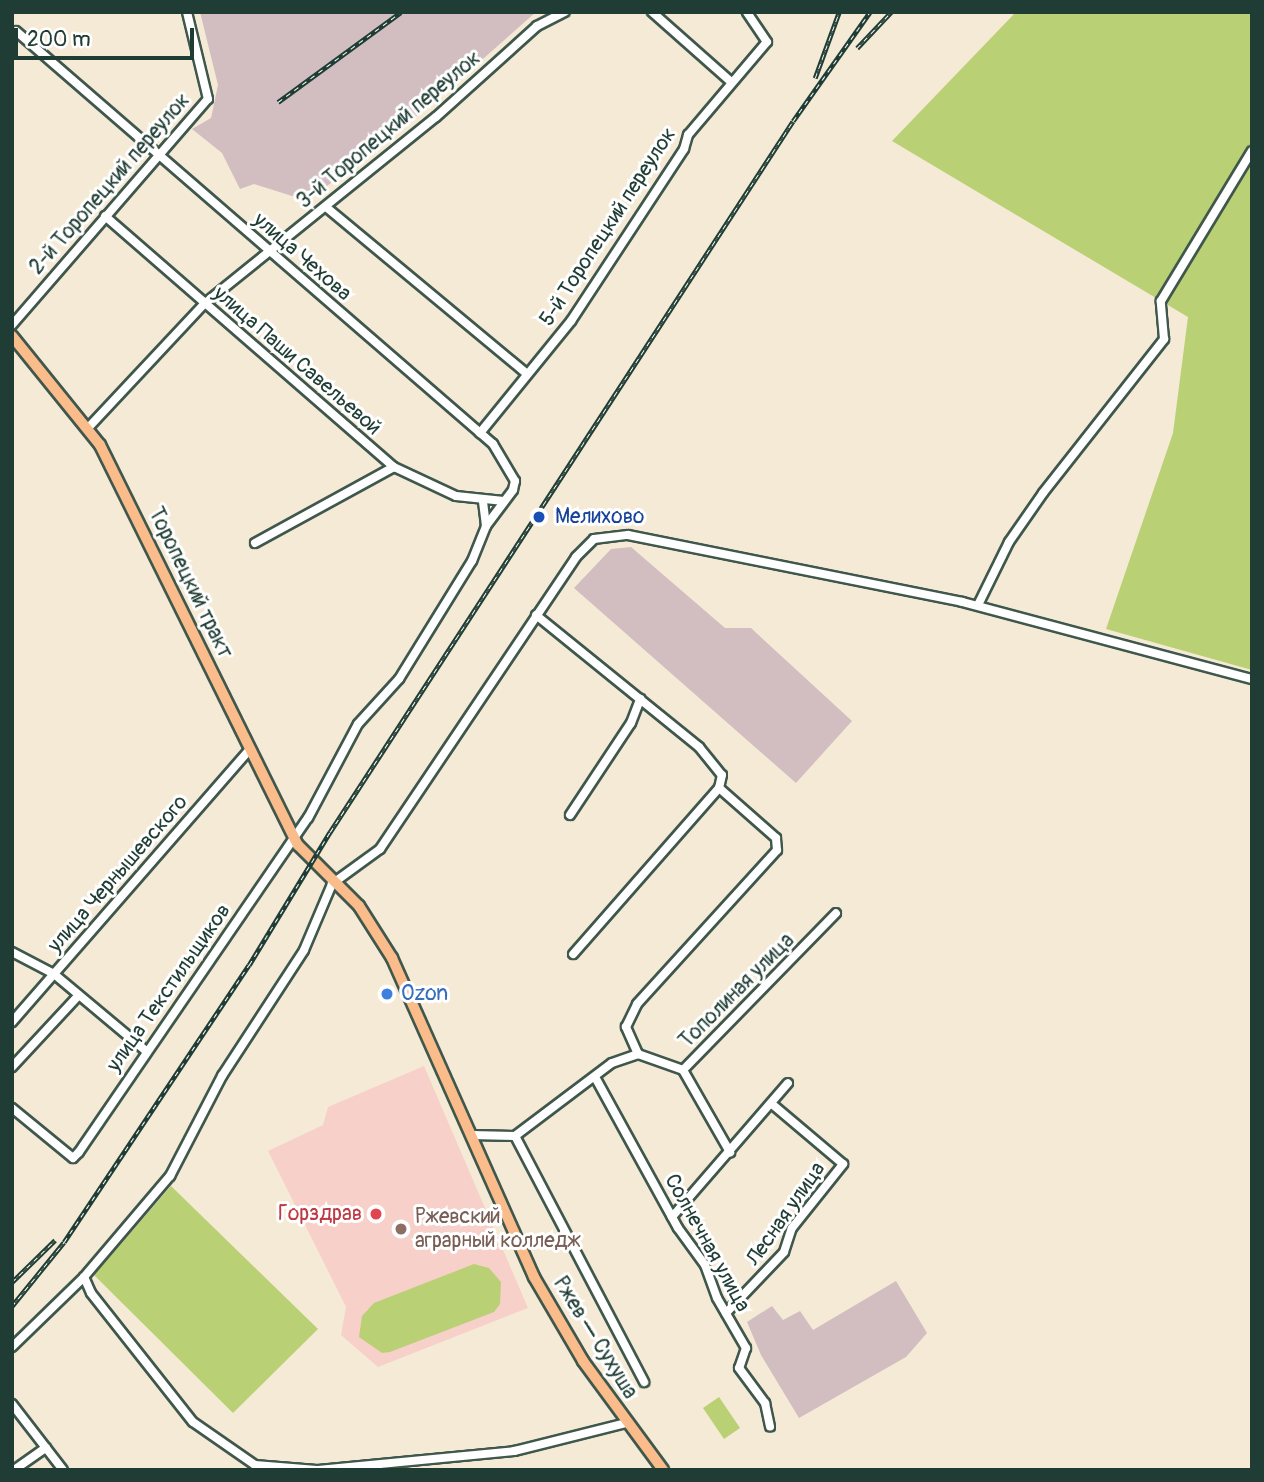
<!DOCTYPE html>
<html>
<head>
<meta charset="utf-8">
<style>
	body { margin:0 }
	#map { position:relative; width:1264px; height:1482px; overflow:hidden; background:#f5ead5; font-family:Pangolin,sans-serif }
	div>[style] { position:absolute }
	.built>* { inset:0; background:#f7d0c9 }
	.industrial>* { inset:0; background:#d2bec1 }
	.green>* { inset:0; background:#bad074 }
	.roads { filter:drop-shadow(2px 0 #3f574c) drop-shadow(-2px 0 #3f574c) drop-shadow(0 2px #3f574c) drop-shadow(0 -2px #3f574c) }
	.minor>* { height:8px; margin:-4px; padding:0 4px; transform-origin:4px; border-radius:4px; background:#fff }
	.major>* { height:10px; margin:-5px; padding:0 5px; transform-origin:5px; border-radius:5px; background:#f9bc8a }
	.rail>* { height:4.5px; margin-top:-2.25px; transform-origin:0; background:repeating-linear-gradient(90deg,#fff 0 5px,#1f3d34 0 10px); box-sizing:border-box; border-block:2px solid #1f3d34 }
	.dots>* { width:19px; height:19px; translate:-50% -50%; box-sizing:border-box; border:4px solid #fff; border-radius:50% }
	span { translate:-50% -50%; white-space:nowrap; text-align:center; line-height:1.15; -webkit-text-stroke:6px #fff; paint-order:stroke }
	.street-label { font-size:21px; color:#1f3d34 }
	.transit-label { font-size:21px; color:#164399 }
	.left { translate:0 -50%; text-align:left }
	.shop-label { font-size:21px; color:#366cbe }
	.health-label { font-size:21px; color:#be3a42 }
	.right { translate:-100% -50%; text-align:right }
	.education-label { font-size:21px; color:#785e54 }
	.frame { position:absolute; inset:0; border:14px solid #1f3d34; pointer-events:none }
	.scale { position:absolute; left:14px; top:28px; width:180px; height:32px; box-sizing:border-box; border:4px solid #1f3d34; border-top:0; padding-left:9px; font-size:21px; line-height:24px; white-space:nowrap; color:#1f3d34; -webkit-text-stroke:5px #fff; paint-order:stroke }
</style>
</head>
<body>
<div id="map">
	<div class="built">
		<div style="clip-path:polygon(424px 1066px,528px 1308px,378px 1367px,341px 1335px,346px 1307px,268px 1151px,323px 1125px,328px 1107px)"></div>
	</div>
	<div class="industrial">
		<div style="clip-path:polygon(200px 12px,536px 12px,440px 97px,308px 201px,254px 184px,240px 189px,222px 153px,192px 129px,211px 118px,218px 85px)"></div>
		<div style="clip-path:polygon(631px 547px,725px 628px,751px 628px,852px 721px,796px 783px,574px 588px,611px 549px)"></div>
		<div style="clip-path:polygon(896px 1281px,927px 1333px,906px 1357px,799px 1418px,761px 1355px,747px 1322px,772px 1306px,783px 1320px,800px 1311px,813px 1330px)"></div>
	</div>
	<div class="green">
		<div style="clip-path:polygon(1016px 12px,1252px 12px,1252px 670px,1106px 629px,1173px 433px,1188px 317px,892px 141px)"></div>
		<div style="clip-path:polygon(171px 1186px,318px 1329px,233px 1413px,94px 1275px)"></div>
		<div style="clip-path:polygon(474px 1264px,489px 1268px,501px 1282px,500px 1304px,494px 1312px,390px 1352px,382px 1353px,359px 1337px,362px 1316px,374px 1303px)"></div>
		<div style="clip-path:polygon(719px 1397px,740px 1428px,724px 1439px,703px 1408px)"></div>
	</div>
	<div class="roads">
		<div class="minor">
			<div style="left:652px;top:12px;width:104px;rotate:41.5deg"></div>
			<div style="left:16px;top:31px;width:631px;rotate:40.89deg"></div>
			<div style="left:493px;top:444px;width:43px;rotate:59.3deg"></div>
			<div style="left:515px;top:481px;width:9px;rotate:103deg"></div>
			<div style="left:513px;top:490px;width:45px;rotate:126.9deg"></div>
			<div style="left:326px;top:207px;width:260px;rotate:39.7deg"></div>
			<div style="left:105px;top:216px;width:383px;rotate:41deg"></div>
			<div style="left:394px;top:467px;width:68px;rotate:25.1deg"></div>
			<div style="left:456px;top:496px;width:48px;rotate:5.9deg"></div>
			<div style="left:12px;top:325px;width:299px;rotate:-49.1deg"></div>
			<div style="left:208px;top:99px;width:89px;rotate:-103.6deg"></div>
			<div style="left:88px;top:428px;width:170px;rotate:-46.9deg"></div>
			<div style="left:204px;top:304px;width:298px;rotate:-38.9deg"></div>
			<div style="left:436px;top:117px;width:136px;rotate:-42deg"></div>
			<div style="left:537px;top:26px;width:31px;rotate:-27deg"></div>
			<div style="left:480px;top:433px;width:144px;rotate:-50.9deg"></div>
			<div style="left:571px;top:321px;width:206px;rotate:-56.7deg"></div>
			<div style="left:684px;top:149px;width:15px;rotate:-74deg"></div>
			<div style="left:688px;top:135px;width:122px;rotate:-49.7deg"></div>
			<div style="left:767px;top:42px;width:36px;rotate:-124deg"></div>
			<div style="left:255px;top:543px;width:158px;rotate:-28.7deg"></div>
			<div style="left:978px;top:605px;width:70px;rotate:-63.8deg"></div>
			<div style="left:1009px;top:542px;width:60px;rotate:-55.2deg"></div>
			<div style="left:1043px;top:493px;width:196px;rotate:-51.8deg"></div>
			<div style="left:1164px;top:339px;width:38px;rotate:-95deg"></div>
			<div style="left:1161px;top:301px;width:175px;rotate:-58.8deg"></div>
			<div style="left:536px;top:615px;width:210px;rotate:39deg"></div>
			<div style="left:699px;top:747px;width:36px;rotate:51deg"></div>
			<div style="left:722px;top:775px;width:13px;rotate:103deg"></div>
			<div style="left:719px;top:788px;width:221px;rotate:131.3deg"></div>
			<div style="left:570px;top:815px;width:110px;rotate:-56.5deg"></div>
			<div style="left:631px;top:723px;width:26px;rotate:-69deg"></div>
			<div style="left:12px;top:952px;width:47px;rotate:27.6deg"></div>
			<div style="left:54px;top:974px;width:119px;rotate:39.9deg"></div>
			<div style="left:12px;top:1022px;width:362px;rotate:-48.9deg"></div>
			<div style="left:638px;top:1054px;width:30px;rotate:-114deg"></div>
			<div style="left:626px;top:1027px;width:25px;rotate:-64deg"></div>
			<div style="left:637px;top:1004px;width:208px;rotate:-47.7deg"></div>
			<div style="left:777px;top:850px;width:12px;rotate:-95deg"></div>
			<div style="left:776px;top:838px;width:76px;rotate:-138.7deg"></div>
			<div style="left:12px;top:1067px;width:98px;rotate:-47.1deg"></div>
			<div style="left:683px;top:1070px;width:95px;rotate:60.2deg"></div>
			<div style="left:595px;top:1077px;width:172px;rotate:61.2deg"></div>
			<div style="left:678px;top:1228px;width:46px;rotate:53.9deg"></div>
			<div style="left:705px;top:1265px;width:35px;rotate:70deg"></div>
			<div style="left:717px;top:1298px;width:58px;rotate:59.9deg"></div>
			<div style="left:746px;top:1348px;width:21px;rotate:109deg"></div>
			<div style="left:739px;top:1368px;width:44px;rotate:53.4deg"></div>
			<div style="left:765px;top:1403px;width:24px;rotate:78deg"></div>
			<div style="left:12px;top:1108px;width:79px;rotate:39.3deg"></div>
			<div style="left:73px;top:1158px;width:8px;rotate:-45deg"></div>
			<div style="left:79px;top:1152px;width:405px;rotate:-55.6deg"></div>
			<div style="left:308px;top:818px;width:106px;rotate:-62deg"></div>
			<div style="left:358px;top:724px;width:61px;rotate:-47.7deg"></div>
			<div style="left:399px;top:679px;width:139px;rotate:-58.3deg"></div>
			<div style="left:472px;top:561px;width:38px;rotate:-68deg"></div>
			<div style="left:486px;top:526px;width:25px;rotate:-97deg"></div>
			<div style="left:471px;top:1135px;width:44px;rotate:1.3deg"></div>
			<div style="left:515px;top:1136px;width:121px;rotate:-37deg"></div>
			<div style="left:612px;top:1063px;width:28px;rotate:-19deg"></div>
			<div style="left:638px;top:1054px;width:48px;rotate:19.6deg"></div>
			<div style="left:683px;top:1070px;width:219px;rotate:-45.7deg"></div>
			<div style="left:515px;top:1136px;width:278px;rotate:62.3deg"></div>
			<div style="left:672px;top:1217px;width:177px;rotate:-49.1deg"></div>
			<div style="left:84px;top:1277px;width:17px;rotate:66deg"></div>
			<div style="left:91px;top:1293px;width:164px;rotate:51.7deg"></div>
			<div style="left:193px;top:1422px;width:75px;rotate:34.7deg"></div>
			<div style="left:255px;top:1465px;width:62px;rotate:4.6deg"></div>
			<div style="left:726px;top:1313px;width:84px;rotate:-46.4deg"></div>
			<div style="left:784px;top:1252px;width:25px;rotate:-72deg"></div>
			<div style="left:792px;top:1228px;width:82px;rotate:-51.4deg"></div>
			<div style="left:843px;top:1164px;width:93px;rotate:-139.8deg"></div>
			<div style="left:12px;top:1347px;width:100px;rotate:-44.2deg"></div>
			<div style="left:84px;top:1277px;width:133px;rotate:-49.6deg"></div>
			<div style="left:170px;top:1176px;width:113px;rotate:-62.5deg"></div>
			<div style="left:222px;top:1076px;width:150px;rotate:-56.9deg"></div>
			<div style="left:304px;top:950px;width:72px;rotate:-67deg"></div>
			<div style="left:332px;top:884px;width:59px;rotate:-36.1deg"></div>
			<div style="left:380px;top:849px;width:352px;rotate:-56.1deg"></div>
			<div style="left:576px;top:557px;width:25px;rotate:-45deg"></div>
			<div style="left:594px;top:539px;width:34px;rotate:-7deg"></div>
			<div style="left:628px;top:535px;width:341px;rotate:11.3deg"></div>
			<div style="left:962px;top:602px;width:300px;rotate:14.9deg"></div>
			<div style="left:12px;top:1404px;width:83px;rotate:52.3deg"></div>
			<div style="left:14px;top:1470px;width:39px;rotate:-35deg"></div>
			<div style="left:318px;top:1470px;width:197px;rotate:-5.5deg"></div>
			<div style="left:514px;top:1451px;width:115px;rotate:-14deg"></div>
		</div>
		<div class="major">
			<div style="left:12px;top:336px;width:140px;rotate:51.1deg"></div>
			<div style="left:100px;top:445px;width:446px;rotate:63.7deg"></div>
			<div style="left:298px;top:845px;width:86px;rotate:45deg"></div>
			<div style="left:359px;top:906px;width:62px;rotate:57.6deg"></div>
			<div style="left:392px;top:958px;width:349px;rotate:66deg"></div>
			<div style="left:534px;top:1277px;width:97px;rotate:59.7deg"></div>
			<div style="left:583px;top:1361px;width:135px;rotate:53.7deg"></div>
		</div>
	</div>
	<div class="rail">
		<div style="left:857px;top:48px;width:50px;rotate:-46.6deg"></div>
		<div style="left:815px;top:78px;width:70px;rotate:-70deg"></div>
		<div style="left:278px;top:102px;width:152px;rotate:-36.2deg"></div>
		<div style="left:12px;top:1282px;width:60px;rotate:-44.3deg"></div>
		<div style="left:12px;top:1306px;width:82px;rotate:-50.9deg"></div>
		<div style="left:64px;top:1242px;width:333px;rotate:-56.3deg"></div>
		<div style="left:249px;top:965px;width:156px;rotate:-58.7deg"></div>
		<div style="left:330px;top:832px;width:848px;rotate:-56.93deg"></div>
		<div style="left:793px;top:121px;width:133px;rotate:-54.8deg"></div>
	</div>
	<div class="dots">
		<div style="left:539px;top:517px;background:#1a4fb4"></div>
		<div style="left:387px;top:994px;background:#3f7fe0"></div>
		<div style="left:376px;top:1214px;background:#e0444e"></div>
		<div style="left:401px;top:1229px;background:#8d6e63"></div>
	</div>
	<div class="street-label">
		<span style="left:389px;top:130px;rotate:-40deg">3-й Торопецкий переулок</span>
		<span style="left:110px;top:184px;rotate:-49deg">2-й Торопецкий переулок</span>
		<span style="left:608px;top:227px;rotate:-57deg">5-й Торопецкий переулок</span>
		<span style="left:302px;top:257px;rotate:41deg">улица Чехова</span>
		<span style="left:297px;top:361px;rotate:41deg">улица Паши Савельевой</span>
		<span style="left:190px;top:583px;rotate:64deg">Торопецкий тракт</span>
		<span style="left:118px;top:874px;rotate:-49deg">улица Чернышевского</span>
		<span style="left:169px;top:988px;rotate:-55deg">улица Текстильщиков</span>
		<span style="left:737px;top:991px;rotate:-45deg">Тополиная улица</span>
		<span style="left:786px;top:1214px;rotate:-55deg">Лесная улица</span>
		<span style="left:707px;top:1243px;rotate:61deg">Солнечная улица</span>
		<span style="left:595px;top:1338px;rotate:58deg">Ржев — Сухуша</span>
	</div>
	<div class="transit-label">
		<span class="left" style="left:555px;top:517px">Мелихово</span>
	</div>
	<div class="shop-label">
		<span class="left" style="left:401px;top:994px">Ozon</span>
	</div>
	<div class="health-label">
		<span class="right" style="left:362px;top:1214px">Горздрав</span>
	</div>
	<div class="education-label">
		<span class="left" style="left:415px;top:1229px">Ржевский<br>аграрный колледж</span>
	</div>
	<div class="frame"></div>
	<div class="scale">200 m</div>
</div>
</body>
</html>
